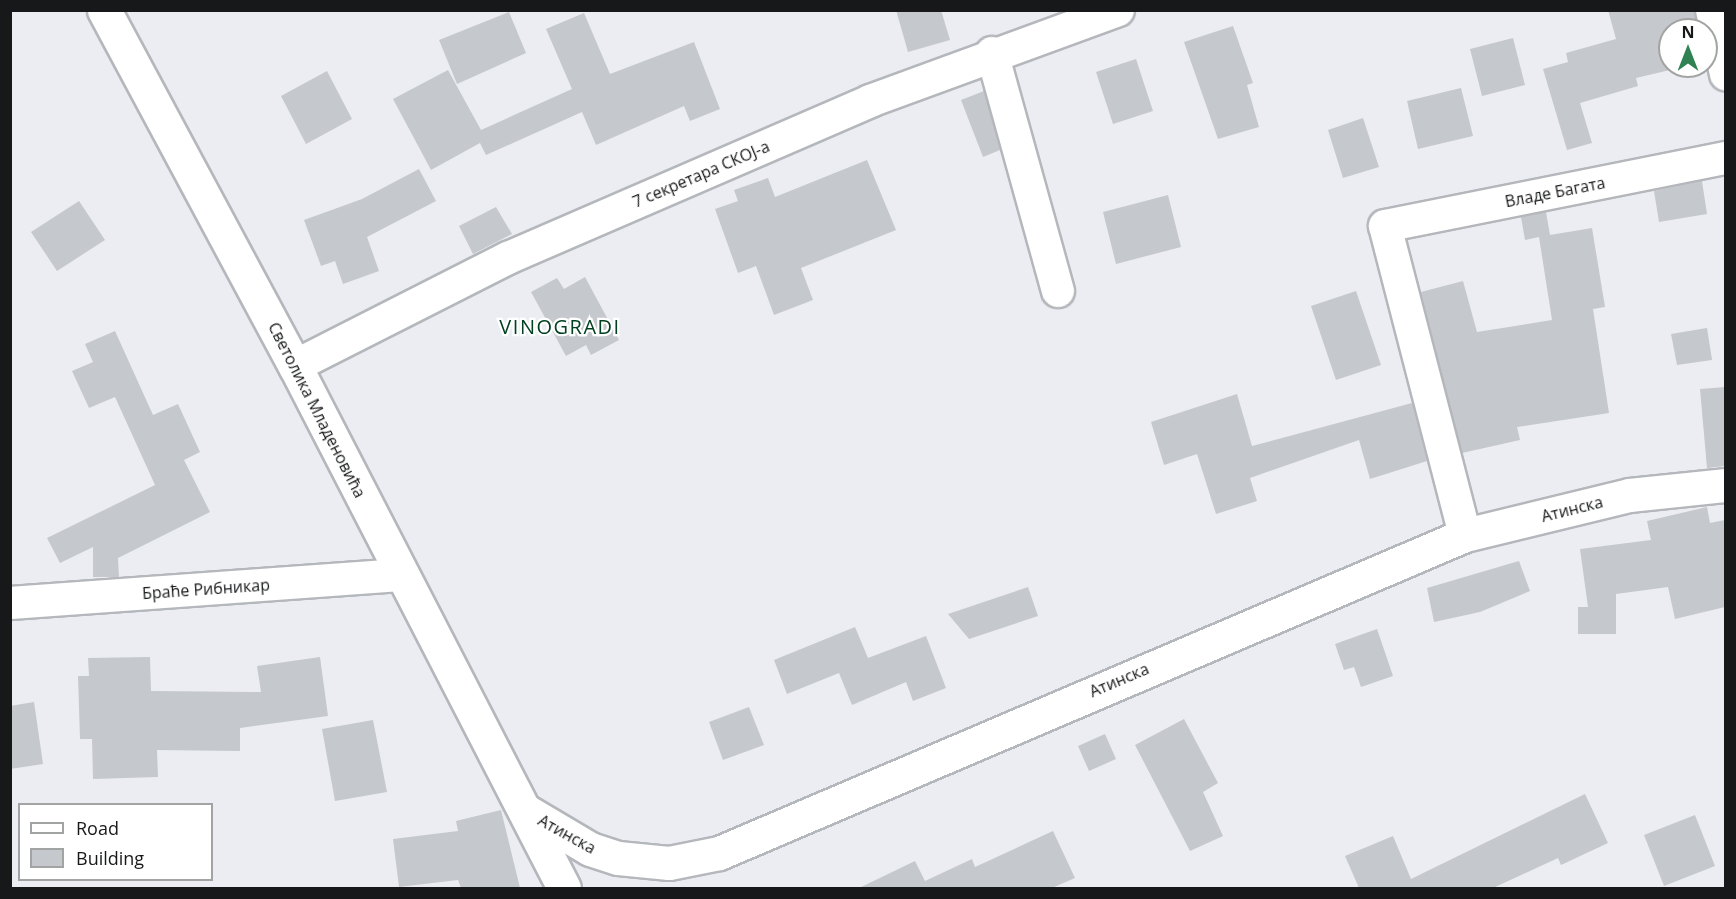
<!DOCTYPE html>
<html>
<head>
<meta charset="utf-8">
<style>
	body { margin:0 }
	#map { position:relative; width:1736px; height:899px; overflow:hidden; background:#ebedf2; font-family:"Open Sans",sans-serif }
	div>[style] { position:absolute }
	.building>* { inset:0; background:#c5c8cc }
	.roads { filter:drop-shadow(2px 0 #b4b7bb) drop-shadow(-2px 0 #b4b7bb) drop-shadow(0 2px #b4b7bb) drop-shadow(0 -2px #b4b7bb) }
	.minor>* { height:32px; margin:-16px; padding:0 16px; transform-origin:16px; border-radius:16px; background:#fff }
	.tertiary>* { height:33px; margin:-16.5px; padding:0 16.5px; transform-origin:16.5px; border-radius:16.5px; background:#fff }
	span { translate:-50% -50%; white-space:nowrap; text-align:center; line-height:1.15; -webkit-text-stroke:4.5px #fff; paint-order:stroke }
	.street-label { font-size:16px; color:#171819 }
	.quarter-label { font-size:20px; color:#014021; letter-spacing:1.5px }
	.frame { position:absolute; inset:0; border:12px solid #171819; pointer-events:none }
	.legend { position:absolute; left:18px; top:803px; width:195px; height:78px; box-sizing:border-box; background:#fff; border:2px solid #a2a3a3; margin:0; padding:8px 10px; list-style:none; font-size:18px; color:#171819 }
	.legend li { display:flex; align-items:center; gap:12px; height:30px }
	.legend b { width:30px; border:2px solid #a2a3a3 }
	.north { position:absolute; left:1658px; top:18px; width:60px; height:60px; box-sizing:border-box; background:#fff; border:2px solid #a2a3a3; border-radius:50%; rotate:0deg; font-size:16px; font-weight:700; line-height:24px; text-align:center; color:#171819 }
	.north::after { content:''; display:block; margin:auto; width:21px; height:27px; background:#308253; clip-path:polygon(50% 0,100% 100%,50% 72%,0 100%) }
</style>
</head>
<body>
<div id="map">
	<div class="building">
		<div style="clip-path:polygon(896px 10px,941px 10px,950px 40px,908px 52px)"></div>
		<div style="clip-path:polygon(1608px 10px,1694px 10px,1698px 30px,1670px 30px,1670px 66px,1687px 66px,1636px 78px,1638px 86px,1580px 103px,1592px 143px,1567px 150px,1543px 69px,1568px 62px,1566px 53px,1616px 39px)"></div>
		<div style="clip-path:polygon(509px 12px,526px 53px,457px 84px,439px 40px)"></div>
		<div style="clip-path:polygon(584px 13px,610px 74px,694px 42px,720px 109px,690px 121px,684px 106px,596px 145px,582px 112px,486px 155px,480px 143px,431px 170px,393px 99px,448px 70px,481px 130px,572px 89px,546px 29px)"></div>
		<div style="clip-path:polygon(1233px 26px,1253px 83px,1247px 85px,1259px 127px,1218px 139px,1184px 42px)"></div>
		<div style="clip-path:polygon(1513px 38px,1525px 85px,1482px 96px,1470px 49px)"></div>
		<div style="clip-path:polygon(1136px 59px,1153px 111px,1113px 124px,1096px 72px)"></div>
		<div style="clip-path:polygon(327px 71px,352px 119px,306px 144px,281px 96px)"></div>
		<div style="clip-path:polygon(1461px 88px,1473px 136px,1418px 149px,1407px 101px)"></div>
		<div style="clip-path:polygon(984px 91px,1000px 150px,983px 157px,961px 100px)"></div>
		<div style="clip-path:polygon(1363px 118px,1379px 167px,1343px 178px,1328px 130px)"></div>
		<div style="clip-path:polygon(867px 160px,896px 230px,801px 268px,813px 300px,774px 315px,756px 266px,738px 273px,715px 209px,738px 201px,734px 190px,768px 178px,775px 197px)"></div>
		<div style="clip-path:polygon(419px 169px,436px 201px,367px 237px,379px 271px,343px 284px,335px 261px,321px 266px,304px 220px,362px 199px)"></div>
		<div style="clip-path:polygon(1702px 181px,1707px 214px,1659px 222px,1654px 191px)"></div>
		<div style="clip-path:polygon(1168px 195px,1181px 247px,1116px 264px,1103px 212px)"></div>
		<div style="clip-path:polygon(79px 201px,105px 240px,57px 271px,31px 232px)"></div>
		<div style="clip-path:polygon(496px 207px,512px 234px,473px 254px,459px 226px)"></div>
		<div style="clip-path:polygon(1546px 212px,1550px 235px,1592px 228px,1605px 307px,1593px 309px,1609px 413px,1517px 427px,1520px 440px,1462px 453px,1421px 292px,1463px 281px,1477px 332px,1552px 320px,1539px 237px,1525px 240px,1521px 217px)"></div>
		<div style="clip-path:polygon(585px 277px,619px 340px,591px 355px,586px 345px,566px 356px,531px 292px,557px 278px,564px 289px)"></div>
		<div style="clip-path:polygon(1356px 291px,1381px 365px,1336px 380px,1311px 306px)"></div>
		<div style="clip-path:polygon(1707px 328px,1712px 360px,1677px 365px,1671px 334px)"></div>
		<div style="clip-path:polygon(115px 331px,153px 415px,178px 404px,200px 452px,184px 460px,210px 512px,118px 558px,119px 577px,93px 577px,93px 547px,60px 563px,47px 538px,155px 485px,115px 397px,89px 408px,72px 371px,93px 362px,85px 344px)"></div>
		<div style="clip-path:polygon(1725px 387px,1725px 466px,1707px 468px,1700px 389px)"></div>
		<div style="clip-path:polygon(1237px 394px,1252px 446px,1412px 403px,1427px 461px,1370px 479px,1359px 440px,1250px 478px,1257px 501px,1216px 514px,1197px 454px,1164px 465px,1151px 422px)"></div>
		<div style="clip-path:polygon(1707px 507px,1710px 523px,1725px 520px,1725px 607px,1675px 619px,1668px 587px,1616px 594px,1616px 634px,1578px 634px,1578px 607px,1588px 607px,1580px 549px,1651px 540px,1647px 521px)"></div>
		<div style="clip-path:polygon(1519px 561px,1530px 591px,1480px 612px,1434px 622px,1427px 588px)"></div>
		<div style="clip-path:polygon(1028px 587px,1038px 616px,969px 639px,948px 614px)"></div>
		<div style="clip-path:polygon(855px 627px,868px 658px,926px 636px,946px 688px,913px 701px,906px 682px,852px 705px,839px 673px,787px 694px,774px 660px)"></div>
		<div style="clip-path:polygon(1377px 629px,1393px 676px,1361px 687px,1354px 667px,1344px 670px,1335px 644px)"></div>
		<div style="clip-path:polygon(150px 657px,151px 691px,261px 692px,257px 666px,320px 657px,328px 716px,240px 728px,240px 751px,157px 750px,158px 777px,93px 779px,92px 739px,80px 739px,78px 676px,89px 676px,88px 658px)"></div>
		<div style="clip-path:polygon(34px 702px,43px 764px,10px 769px,10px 706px)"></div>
		<div style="clip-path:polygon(749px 707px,764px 745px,723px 760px,709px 722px)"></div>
		<div style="clip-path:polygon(1184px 719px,1218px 783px,1203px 792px,1223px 836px,1190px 851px,1135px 745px)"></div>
		<div style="clip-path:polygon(373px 720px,387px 792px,335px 801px,322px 729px)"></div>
		<div style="clip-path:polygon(1105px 734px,1116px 759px,1089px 771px,1078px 746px)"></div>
		<div style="clip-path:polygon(1585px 794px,1608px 843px,1561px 865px,1558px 858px,1493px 888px,1359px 888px,1345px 856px,1393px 836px,1411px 879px)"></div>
		<div style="clip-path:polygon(501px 810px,520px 888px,461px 888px,458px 880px,399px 887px,393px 839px,458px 831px,456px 821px)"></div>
		<div style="clip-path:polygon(1695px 815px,1715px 866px,1664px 886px,1644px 835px)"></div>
		<div style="clip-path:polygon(1053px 831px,1075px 878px,1052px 888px,859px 888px,915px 861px,925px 881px,972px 859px,975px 867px)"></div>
	</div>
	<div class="roads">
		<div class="minor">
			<div style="left:1712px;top:10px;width:66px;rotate:77.7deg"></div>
			<div style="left:992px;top:53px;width:247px;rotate:74.5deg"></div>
			<div style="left:295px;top:366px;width:239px;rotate:-26.9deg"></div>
			<div style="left:508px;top:258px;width:395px;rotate:-23.4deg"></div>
			<div style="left:870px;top:101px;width:264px;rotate:-20.1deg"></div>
			<div style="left:1465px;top:535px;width:319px;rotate:-104.5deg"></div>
			<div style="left:1385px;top:226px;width:348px;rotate:-11.3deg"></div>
			<div style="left:10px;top:603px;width:393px;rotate:-4.1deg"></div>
		</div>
		<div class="tertiary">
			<div style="left:104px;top:10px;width:404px;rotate:61.8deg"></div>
			<div style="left:295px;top:366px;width:587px;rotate:62.74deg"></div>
			<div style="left:526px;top:811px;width:74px;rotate:30.7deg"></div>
			<div style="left:590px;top:849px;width:29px;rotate:18deg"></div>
			<div style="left:618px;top:858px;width:51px;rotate:5.6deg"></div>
			<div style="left:669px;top:863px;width:51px;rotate:-11.3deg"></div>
			<div style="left:719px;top:853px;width:811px;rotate:-23.09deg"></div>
			<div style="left:1465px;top:535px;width:169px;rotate:-13.7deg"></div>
			<div style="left:1629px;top:495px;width:98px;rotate:-5.9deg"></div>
		</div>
	</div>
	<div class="street-label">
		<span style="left:701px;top:174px;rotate:-23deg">7 секретара СКОЈ-а</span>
		<span style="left:1555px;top:192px;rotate:-11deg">Владе Багата</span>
		<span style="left:317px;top:410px;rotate:63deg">Светолика Младеновића</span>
		<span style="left:1572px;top:509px;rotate:-14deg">Атинска</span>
		<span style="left:206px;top:589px;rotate:-4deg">Браће Рибникар</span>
		<span style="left:1119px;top:680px;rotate:-23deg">Атинска</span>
		<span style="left:567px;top:834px;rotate:29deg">Атинска</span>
	</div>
	<div class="quarter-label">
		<span style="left:560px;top:326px">VINOGRADI</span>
	</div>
	<div class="frame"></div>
	<ul class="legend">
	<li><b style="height:8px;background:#fff"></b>Road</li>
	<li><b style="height:16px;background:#c5c8cc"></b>Building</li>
	</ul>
	<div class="north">N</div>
</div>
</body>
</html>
